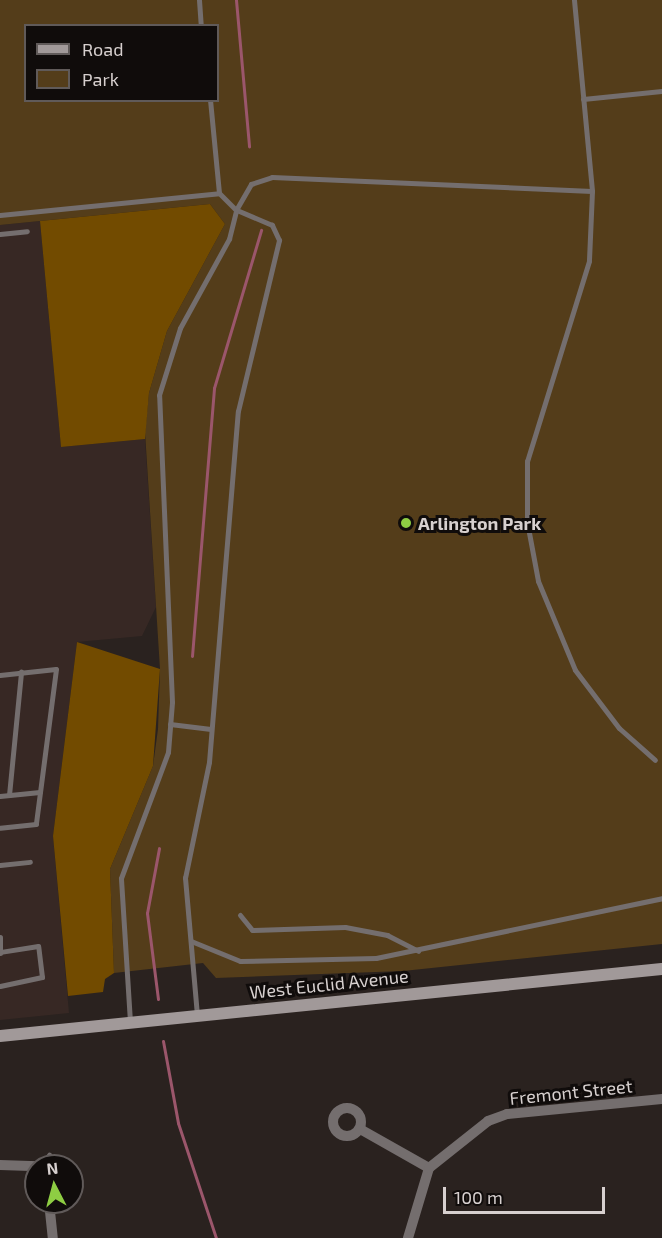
<!DOCTYPE html>
<html>
<head>
<meta charset="utf-8">
<style>
	body { margin:0 }
	#map { position:relative; width:662px; height:1238px; overflow:hidden; background:#2a221f; font-family:"Exo 2",sans-serif }
	div>[style] { position:absolute }
	.built>* { inset:0; background:#372824 }
	.green>* { inset:0; background:#543d1a }
	.forest>* { inset:0; background:#724b00 }
	.stream>* { height:3px; margin:-1.5px; padding:0 1.5px; transform-origin:1.5px; border-radius:1.5px; background:#9b566b }
	.service>* { height:5px; margin:-2.5px; padding:0 2.5px; transform-origin:2.5px; border-radius:2.5px; background:#746e6e }
	.minor>* { height:10px; margin:-5px; padding:0 5px; transform-origin:5px; border-radius:5px; background:#746e6e }
	.minor>.ring { margin:-5px; padding:0; box-sizing:content-box; background:none; border:10px solid #746e6e; border-radius:50% }
	.secondary>* { height:12px; margin:-6px; padding:0 6px; transform-origin:6px; border-radius:6px; background:#a19999 }
	.dots>* { width:16px; height:16px; translate:-50% -50%; box-sizing:border-box; border:3px solid #100c0b; border-radius:50% }
	span { translate:-50% -50%; white-space:nowrap; text-align:center; line-height:1.15; -webkit-text-stroke:6px #100c0b; paint-order:stroke }
	.poi-label { font-size:18px; color:#d7d0cf; font-weight:700 }
	.left { translate:0 -50%; text-align:left }
	.street-label { font-size:18px; color:#d7d0cf }
	.legend { position:absolute; left:24px; top:24px; width:195px; height:78px; box-sizing:border-box; background:#100c0b; border:2px solid #605a59; margin:0; padding:8px 10px; list-style:none; font-size:18px; color:#d7d0cf }
	.legend li { display:flex; align-items:center; gap:12px; height:30px }
	.legend b { width:30px; border:2px solid #605a59 }
	.north { position:absolute; left:24px; top:1154px; width:60px; height:60px; box-sizing:border-box; background:#100c0b; border:2px solid #605a59; border-radius:50%; rotate:354deg; font-size:16px; font-weight:700; line-height:24px; text-align:center; color:#d7d0cf }
	.north::after { content:''; display:block; margin:auto; width:21px; height:27px; background:#8ecd43; clip-path:polygon(50% 0,100% 100%,50% 72%,0 100%) }
	.scale { position:absolute; left:443px; top:1187px; width:162px; height:27px; box-sizing:border-box; border:3px solid #d7d0cf; border-top:0; padding-left:8px; font-size:18px; line-height:21px; white-space:nowrap; color:#d7d0cf; -webkit-text-stroke:4px #100c0b; paint-order:stroke }
</style>
</head>
<body>
<div id="map">
	<div class="built">
		<div style="clip-path:polygon(40px 221px,61px 447px,145px 439px,156px 607px,142px 636px,77px 642px,53px 836px,69px 1013px,0 1020px,0 225px)"></div>
	</div>
	<div class="green">
		<div style="clip-path:polygon(evenodd,0 0,662px 0,662px 944px,403px 971px,216px 978px,203px 963px,114px 973px,110px 869px,153px 766px,158px 729px,160px 669px,145px 432px,149px 393px,167px 331px,225px 224px,210px 204px,0 225px,0 0,26px 26px,218px 26px,218px 100px,26px 100px,26px 26px)"></div>
	</div>
	<div class="forest">
		<div style="clip-path:polygon(210px 204px,225px 224px,167px 331px,149px 393px,145px 439px,61px 447px,40px 221px)"></div>
		<div style="clip-path:polygon(77px 642px,160px 669px,153px 766px,110px 869px,114px 973px,105px 979px,103px 992px,68px 996px,53px 836px)"></div>
	</div>
	<div class="stream">
		<div style="left:236px;top:0;width:147px;rotate:84.9deg"></div>
		<div style="left:192px;top:656px;width:269px;rotate:-85.3deg"></div>
		<div style="left:214px;top:388px;width:165px;rotate:-73.4deg"></div>
		<div style="left:158px;top:999px;width:87px;rotate:-97.3deg"></div>
		<div style="left:147px;top:913px;width:66px;rotate:-79.5deg"></div>
		<div style="left:163px;top:1041px;width:83px;rotate:79.6deg"></div>
		<div style="left:178px;top:1123px;width:121px;rotate:71.7deg"></div>
	</div>
	<div class="service">
		<div style="left:199px;top:0;width:26px;rotate:86deg"></div>
		<div style="left:574px;top:0;width:192px;rotate:84.6deg"></div>
		<div style="left:592px;top:191px;width:70px;rotate:92.5deg"></div>
		<div style="left:589px;top:261px;width:209px;rotate:107.2deg"></div>
		<div style="left:527px;top:461px;width:61px;rotate:90deg"></div>
		<div style="left:527px;top:522px;width:60px;rotate:79.4deg"></div>
		<div style="left:538px;top:581px;width:96px;rotate:67.4deg"></div>
		<div style="left:575px;top:670px;width:73px;rotate:52.8deg"></div>
		<div style="left:619px;top:728px;width:48px;rotate:41.6deg"></div>
		<div style="left:583px;top:99px;width:79px;rotate:-5.8deg"></div>
		<div style="left:0;top:215px;width:220px;rotate:-5.7deg"></div>
		<div style="left:0;top:234px;width:27px;rotate:-6deg"></div>
		<div style="left:0;top:675px;width:56px;rotate:-6.1deg"></div>
		<div style="left:56px;top:669px;width:156px;rotate:97.4deg"></div>
		<div style="left:36px;top:824px;width:36px;rotate:174deg"></div>
		<div style="left:170px;top:724px;width:41px;rotate:7deg"></div>
		<div style="left:9px;top:795px;width:124px;rotate:-84.4deg"></div>
		<div style="left:0;top:796px;width:40px;rotate:-5.7deg"></div>
		<div style="left:0;top:865px;width:30px;rotate:-6deg"></div>
		<div style="left:240px;top:915px;width:19px;rotate:51deg"></div>
		<div style="left:252px;top:930px;width:93px;rotate:-1.8deg"></div>
		<div style="left:345px;top:927px;width:43px;rotate:10.8deg"></div>
		<div style="left:387px;top:935px;width:35px;rotate:27deg"></div>
		<div style="left:0;top:937px;width:16px;rotate:90deg"></div>
		<div style="left:191px;top:941px;width:53px;rotate:22.2deg"></div>
		<div style="left:240px;top:961px;width:136px;rotate:-1.3deg"></div>
		<div style="left:376px;top:958px;width:292px;rotate:-11.8deg"></div>
		<div style="left:0;top:986px;width:43px;rotate:-12.1deg"></div>
		<div style="left:42px;top:977px;width:31px;rotate:-97deg"></div>
		<div style="left:38px;top:946px;width:36px;rotate:171deg"></div>
		<div style="left:197px;top:1015px;width:138px;rotate:-95deg"></div>
		<div style="left:185px;top:878px;width:118px;rotate:-78.3deg"></div>
		<div style="left:209px;top:762px;width:352px;rotate:-85.3deg"></div>
		<div style="left:238px;top:411px;width:176px;rotate:-76.5deg"></div>
		<div style="left:279px;top:240px;width:17px;rotate:-115deg"></div>
		<div style="left:272px;top:225px;width:39px;rotate:-157deg"></div>
		<div style="left:236px;top:210px;width:24px;rotate:-135deg"></div>
		<div style="left:219px;top:193px;width:93px;rotate:-95.5deg"></div>
		<div style="left:130px;top:1022px;width:144px;rotate:-93.6deg"></div>
		<div style="left:121px;top:878px;width:134px;rotate:-69.5deg"></div>
		<div style="left:168px;top:752px;width:50px;rotate:-85.4deg"></div>
		<div style="left:172px;top:702px;width:307px;rotate:-92.4deg"></div>
		<div style="left:159px;top:395px;width:70px;rotate:-72.6deg"></div>
		<div style="left:180px;top:328px;width:102px;rotate:-61.2deg"></div>
		<div style="left:229px;top:239px;width:30px;rotate:-76deg"></div>
		<div style="left:236px;top:210px;width:30px;rotate:-60deg"></div>
		<div style="left:251px;top:184px;width:22px;rotate:-18deg"></div>
		<div style="left:272px;top:177px;width:320px;rotate:2.5deg"></div>
		<div style="left:41px;top:1166px;width:14px;rotate:-54deg"></div>
	</div>
	<div class="minor">
		<div class="ring" style="left:333px;top:1108px;width:18px;height:18px"></div>
		<div style="left:360px;top:1129px;width:79px;rotate:29.5deg"></div>
		<div style="left:0;top:1165px;width:38px;rotate:2deg"></div>
		<div style="left:49px;top:1202px;width:36px;rotate:84deg"></div>
		<div style="left:408px;top:1238px;width:73px;rotate:-73.3deg"></div>
		<div style="left:429px;top:1168px;width:75px;rotate:-38.5deg"></div>
		<div style="left:488px;top:1121px;width:20px;rotate:-20deg"></div>
		<div style="left:507px;top:1114px;width:156px;rotate:-5.5deg"></div>
	</div>
	<div class="secondary">
		<div style="left:0;top:1036px;width:665px;rotate:-5.78deg"></div>
	</div>
	<div class="dots">
		<div style="left:406px;top:523px;background:#8ecd43"></div>
	</div>
	<div class="poi-label">
		<span class="left" style="left:418px;top:523px">Arlington Park</span>
	</div>
	<div class="street-label">
		<span style="left:329px;top:984px;rotate:-6deg">West Euclid Avenue</span>
		<span style="left:571px;top:1092px;rotate:-6deg">Fremont Street</span>
	</div>
	<ul class="legend">
	<li><b style="height:8px;background:#a19999"></b>Road</li>
	<li><b style="height:16px;background:#543d1a"></b>Park</li>
	</ul>
	<div class="north">N</div>
	<div class="scale">100 m</div>
</div>
</body>
</html>
